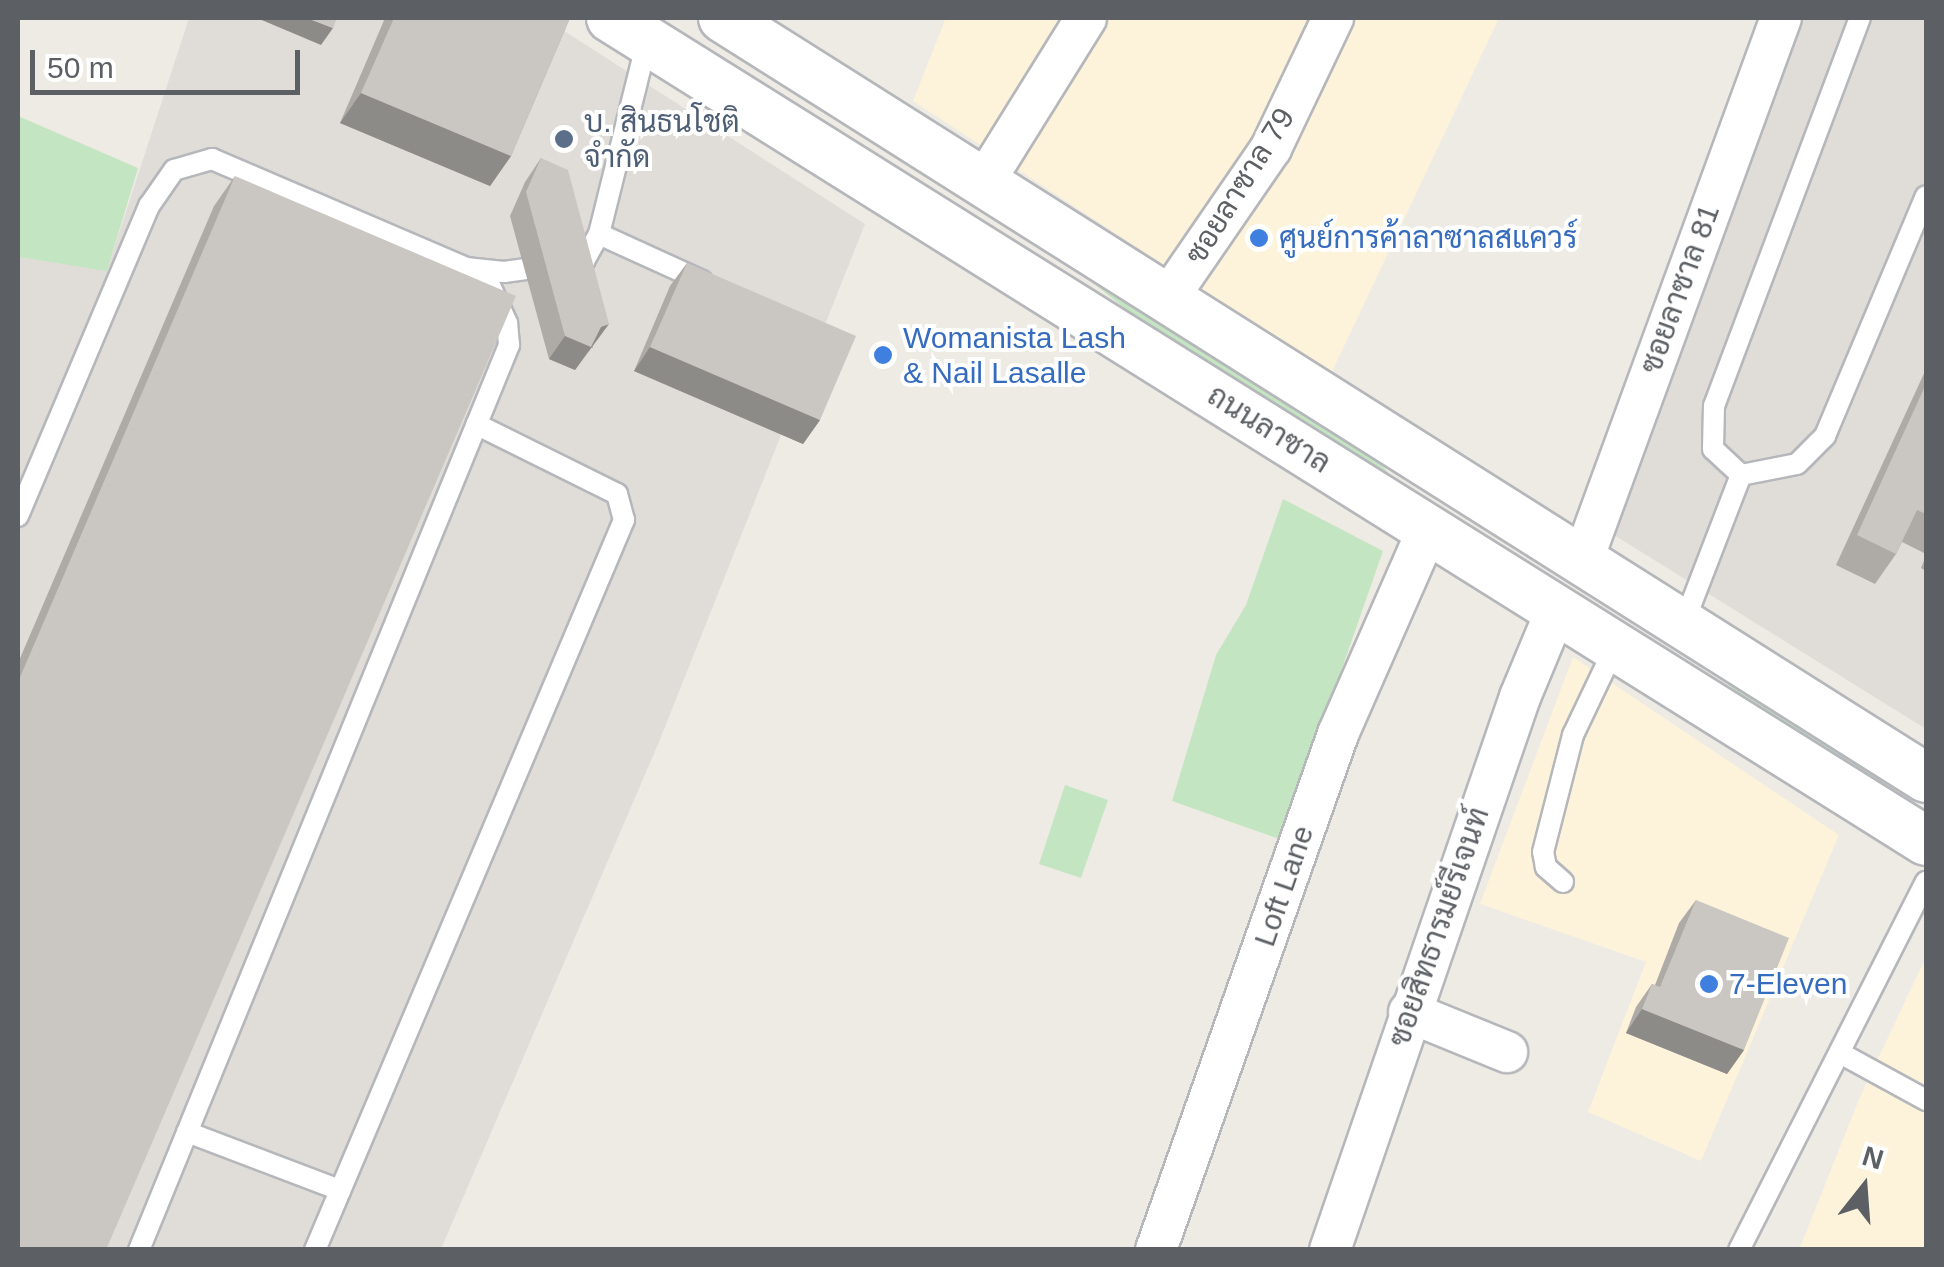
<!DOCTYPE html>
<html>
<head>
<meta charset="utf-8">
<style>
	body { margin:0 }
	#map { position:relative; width:1944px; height:1267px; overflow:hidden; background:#eeebe4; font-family:Helvetica,Sarabun,sans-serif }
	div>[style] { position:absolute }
	.commercial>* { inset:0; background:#fdf3db }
	.industrial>* { inset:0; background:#e0ddd9 }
	.green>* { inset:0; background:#c4e5c1 }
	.roads { filter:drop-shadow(2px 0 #b5b7bb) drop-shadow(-2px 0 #b5b7bb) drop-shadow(0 2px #b5b7bb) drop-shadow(0 -2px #b5b7bb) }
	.service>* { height:20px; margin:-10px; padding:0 10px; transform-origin:10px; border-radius:10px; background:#fff }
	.minor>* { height:40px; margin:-20px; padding:0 20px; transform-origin:20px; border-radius:20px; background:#fff }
	.tertiary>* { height:48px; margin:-24px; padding:0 24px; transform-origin:24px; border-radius:24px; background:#fff }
	.wall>* { inset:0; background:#aeaaa6 }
	.shaded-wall>* { inset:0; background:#8d8b87 }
	.building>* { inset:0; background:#cac6c1 }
	.dots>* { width:28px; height:28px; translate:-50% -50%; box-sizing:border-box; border:5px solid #fff; border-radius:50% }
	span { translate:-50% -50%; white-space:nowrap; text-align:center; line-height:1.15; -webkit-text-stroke:8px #fff; paint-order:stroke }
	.service-label { font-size:30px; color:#4e5e75 }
	.left { translate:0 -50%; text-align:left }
	.street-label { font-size:30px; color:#5c6064 }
	.shop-label { font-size:30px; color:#366cbe }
	.frame { position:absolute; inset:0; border:20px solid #5c6064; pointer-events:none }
	.north { position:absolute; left:1814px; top:1137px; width:100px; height:100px; -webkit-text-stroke:8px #fff; paint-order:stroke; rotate:17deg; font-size:28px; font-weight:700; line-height:40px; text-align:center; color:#5c6064 }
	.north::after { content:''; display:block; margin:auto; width:35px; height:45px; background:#5c6064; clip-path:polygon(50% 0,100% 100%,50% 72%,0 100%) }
	.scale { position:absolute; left:30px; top:50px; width:270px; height:45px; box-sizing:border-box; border:5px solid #5c6064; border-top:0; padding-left:12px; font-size:30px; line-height:35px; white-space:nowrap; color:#5c6064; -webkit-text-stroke:8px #fff; paint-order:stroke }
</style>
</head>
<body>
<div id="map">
	<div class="commercial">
		<div style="clip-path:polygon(946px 18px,1499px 18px,1331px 374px,913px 101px)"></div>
		<div style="clip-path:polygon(1573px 657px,1839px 835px,1701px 1161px,1588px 1112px,1646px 962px,1480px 904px)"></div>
		<div style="clip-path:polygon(1926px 957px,1926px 1249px,1799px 1250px,1860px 1097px)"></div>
	</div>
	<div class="industrial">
		<div style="clip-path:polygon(189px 18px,544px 18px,865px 224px,659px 742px,441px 1249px,18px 1249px,18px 257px,107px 270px)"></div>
		<div style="clip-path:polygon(1801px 18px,1926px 18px,1926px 729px,1614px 535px)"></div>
	</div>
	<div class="green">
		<div style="clip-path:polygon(18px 116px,138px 168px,107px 271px,18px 257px)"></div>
		<div style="clip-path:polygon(1068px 263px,1369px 449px,1393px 479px,1158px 335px)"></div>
		<div style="clip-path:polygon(1283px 499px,1383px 551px,1282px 840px,1172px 801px,1216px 655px,1246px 605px)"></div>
		<div style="clip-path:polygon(1633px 613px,1926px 811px,1926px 824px,1775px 728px,1716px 673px,1627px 618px)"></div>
		<div style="clip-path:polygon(1065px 785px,1108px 800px,1081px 878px,1039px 864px)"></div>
	</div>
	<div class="roads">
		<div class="service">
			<div style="left:599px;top:234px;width:113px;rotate:24.5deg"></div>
			<div style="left:1741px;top:475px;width:38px;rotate:-137deg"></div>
			<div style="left:1713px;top:449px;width:43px;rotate:-88.7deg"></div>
			<div style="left:1714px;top:406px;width:415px;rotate:-69.4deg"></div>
			<div style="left:18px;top:516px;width:337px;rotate:-67.1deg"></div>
			<div style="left:149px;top:206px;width:44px;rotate:-55.2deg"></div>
			<div style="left:174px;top:170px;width:40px;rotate:-16deg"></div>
			<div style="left:212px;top:159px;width:276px;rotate:23.2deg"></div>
			<div style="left:466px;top:268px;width:38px;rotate:6deg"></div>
			<div style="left:504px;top:272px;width:81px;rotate:-7.8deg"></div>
			<div style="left:584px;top:261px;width:31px;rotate:-61deg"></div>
			<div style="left:599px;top:234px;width:199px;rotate:-76deg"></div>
			<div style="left:1683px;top:625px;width:161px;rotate:-68.9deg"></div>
			<div style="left:1741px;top:475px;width:57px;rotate:-11.1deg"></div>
			<div style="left:1797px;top:464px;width:40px;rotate:-45deg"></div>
			<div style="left:1825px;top:436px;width:260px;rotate:-67.2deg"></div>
			<div style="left:1563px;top:882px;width:23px;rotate:-139deg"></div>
			<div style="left:1546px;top:867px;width:15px;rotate:-101deg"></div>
			<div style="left:1543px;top:852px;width:121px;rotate:-75.6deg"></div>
			<div style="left:1573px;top:735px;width:98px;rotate:-64.5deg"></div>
			<div style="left:1840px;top:1053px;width:98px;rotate:28.7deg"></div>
			<div style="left:187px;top:1132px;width:164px;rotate:20.8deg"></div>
			<div style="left:139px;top:1250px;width:978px;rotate:-67.76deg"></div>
			<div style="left:509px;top:345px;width:22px;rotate:-95deg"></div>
			<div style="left:507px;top:323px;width:58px;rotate:-114.4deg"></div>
			<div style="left:315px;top:1250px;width:793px;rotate:-67.06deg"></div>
			<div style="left:624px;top:520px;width:27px;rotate:-105deg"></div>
			<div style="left:617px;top:494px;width:157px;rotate:-153.6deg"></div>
			<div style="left:1739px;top:1250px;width:413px;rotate:-63.1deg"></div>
		</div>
		<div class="minor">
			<div style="left:984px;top:182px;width:193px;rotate:-58.1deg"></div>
			<div style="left:1168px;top:298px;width:182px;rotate:-55.5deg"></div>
			<div style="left:1271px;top:148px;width:144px;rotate:-64.5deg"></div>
			<div style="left:1582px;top:562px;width:579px;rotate:-69.91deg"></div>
			<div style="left:1409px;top:1012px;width:106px;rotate:22.2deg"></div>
			<div style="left:1156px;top:1250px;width:547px;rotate:-70.57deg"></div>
			<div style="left:1338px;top:734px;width:224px;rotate:-66.3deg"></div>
			<div style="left:1330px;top:1250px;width:585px;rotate:-71.04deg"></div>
			<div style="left:1520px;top:697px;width:96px;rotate:-67.4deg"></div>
		</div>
		<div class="tertiary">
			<div style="left:611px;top:18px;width:1551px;rotate:32.04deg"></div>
			<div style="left:723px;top:18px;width:1423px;rotate:32.28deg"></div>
		</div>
	</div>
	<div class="wall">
		<div style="clip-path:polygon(385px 18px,570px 18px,511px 156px,490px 186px,340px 123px)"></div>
		<div style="clip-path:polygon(541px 158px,593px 348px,590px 348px,575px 370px,549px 359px,510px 216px,525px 182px)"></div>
		<div style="clip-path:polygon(235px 176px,18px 1250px,18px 663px,214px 206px)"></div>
		<div style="clip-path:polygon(687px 263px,820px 420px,803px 444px,634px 371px,670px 286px)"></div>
		<div style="clip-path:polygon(1926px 369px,1926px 554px,1902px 542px,1896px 554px,1875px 584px,1836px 565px)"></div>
		<div style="clip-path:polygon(1926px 556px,1926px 571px,1921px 568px)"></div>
		<div style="clip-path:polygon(1696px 900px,1744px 1050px,1727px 1074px,1626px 1033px,1636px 1007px,1652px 984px,1655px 985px,1679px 923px)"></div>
	</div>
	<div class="shaded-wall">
		<div style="clip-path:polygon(257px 18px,307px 18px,333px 28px,321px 45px)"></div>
		<div style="clip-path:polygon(361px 93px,511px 156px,490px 186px,340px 123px)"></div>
		<div style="clip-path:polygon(609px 324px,575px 370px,549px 359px,565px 336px)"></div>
		<div style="clip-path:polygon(650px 347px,820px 420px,803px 444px,634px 371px)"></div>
		<div style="clip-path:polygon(1642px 1009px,1744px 1050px,1727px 1074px,1626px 1033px)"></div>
	</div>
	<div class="building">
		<div style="clip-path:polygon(307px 18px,337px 18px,333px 28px)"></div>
		<div style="clip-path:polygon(394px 18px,570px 18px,511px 156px,361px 93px)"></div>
		<div style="clip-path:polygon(541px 158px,568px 170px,609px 324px,601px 327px,591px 347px,565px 336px,526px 192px)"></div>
		<div style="clip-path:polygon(235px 176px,516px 296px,106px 1250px,18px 1250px,18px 682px)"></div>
		<div style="clip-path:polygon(687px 263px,856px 336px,820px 420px,650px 347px)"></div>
		<div style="clip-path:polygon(1926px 384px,1926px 514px,1917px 510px,1896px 554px,1857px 535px)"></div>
		<div style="clip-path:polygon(1696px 900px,1789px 938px,1744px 1050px,1642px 1009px,1652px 984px,1660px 987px)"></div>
	</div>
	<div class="dots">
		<div style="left:564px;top:139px;background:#5c6f8a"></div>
		<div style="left:1259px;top:238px;background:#3f7fe0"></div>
		<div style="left:883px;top:355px;background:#3f7fe0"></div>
		<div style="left:1709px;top:984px;background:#3f7fe0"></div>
	</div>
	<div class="service-label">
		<span class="left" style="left:584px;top:139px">บ. สินธนโชติ<br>จำกัด</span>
	</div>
	<div class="street-label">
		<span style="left:1240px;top:186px;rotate:-58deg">ซอยลาซาล 79</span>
		<span style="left:1680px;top:289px;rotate:-70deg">ซอยลาซาล 81</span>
		<span style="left:1269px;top:429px;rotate:32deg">ถนนลาซาล</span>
		<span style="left:1284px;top:886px;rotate:-71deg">Loft Lane</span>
		<span style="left:1439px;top:927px;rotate:-71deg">ซอยสิทธารมย์รีเจนท์</span>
	</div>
	<div class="shop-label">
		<span class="left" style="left:1279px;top:238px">ศูนย์การค้าลาซาลสแควร์</span>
		<span class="left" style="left:903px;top:355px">Womanista Lash<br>&amp; Nail Lasalle</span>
		<span class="left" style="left:1729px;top:984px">7-Eleven</span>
	</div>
	<div class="frame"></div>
	<div class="north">N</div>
	<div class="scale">50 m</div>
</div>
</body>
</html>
